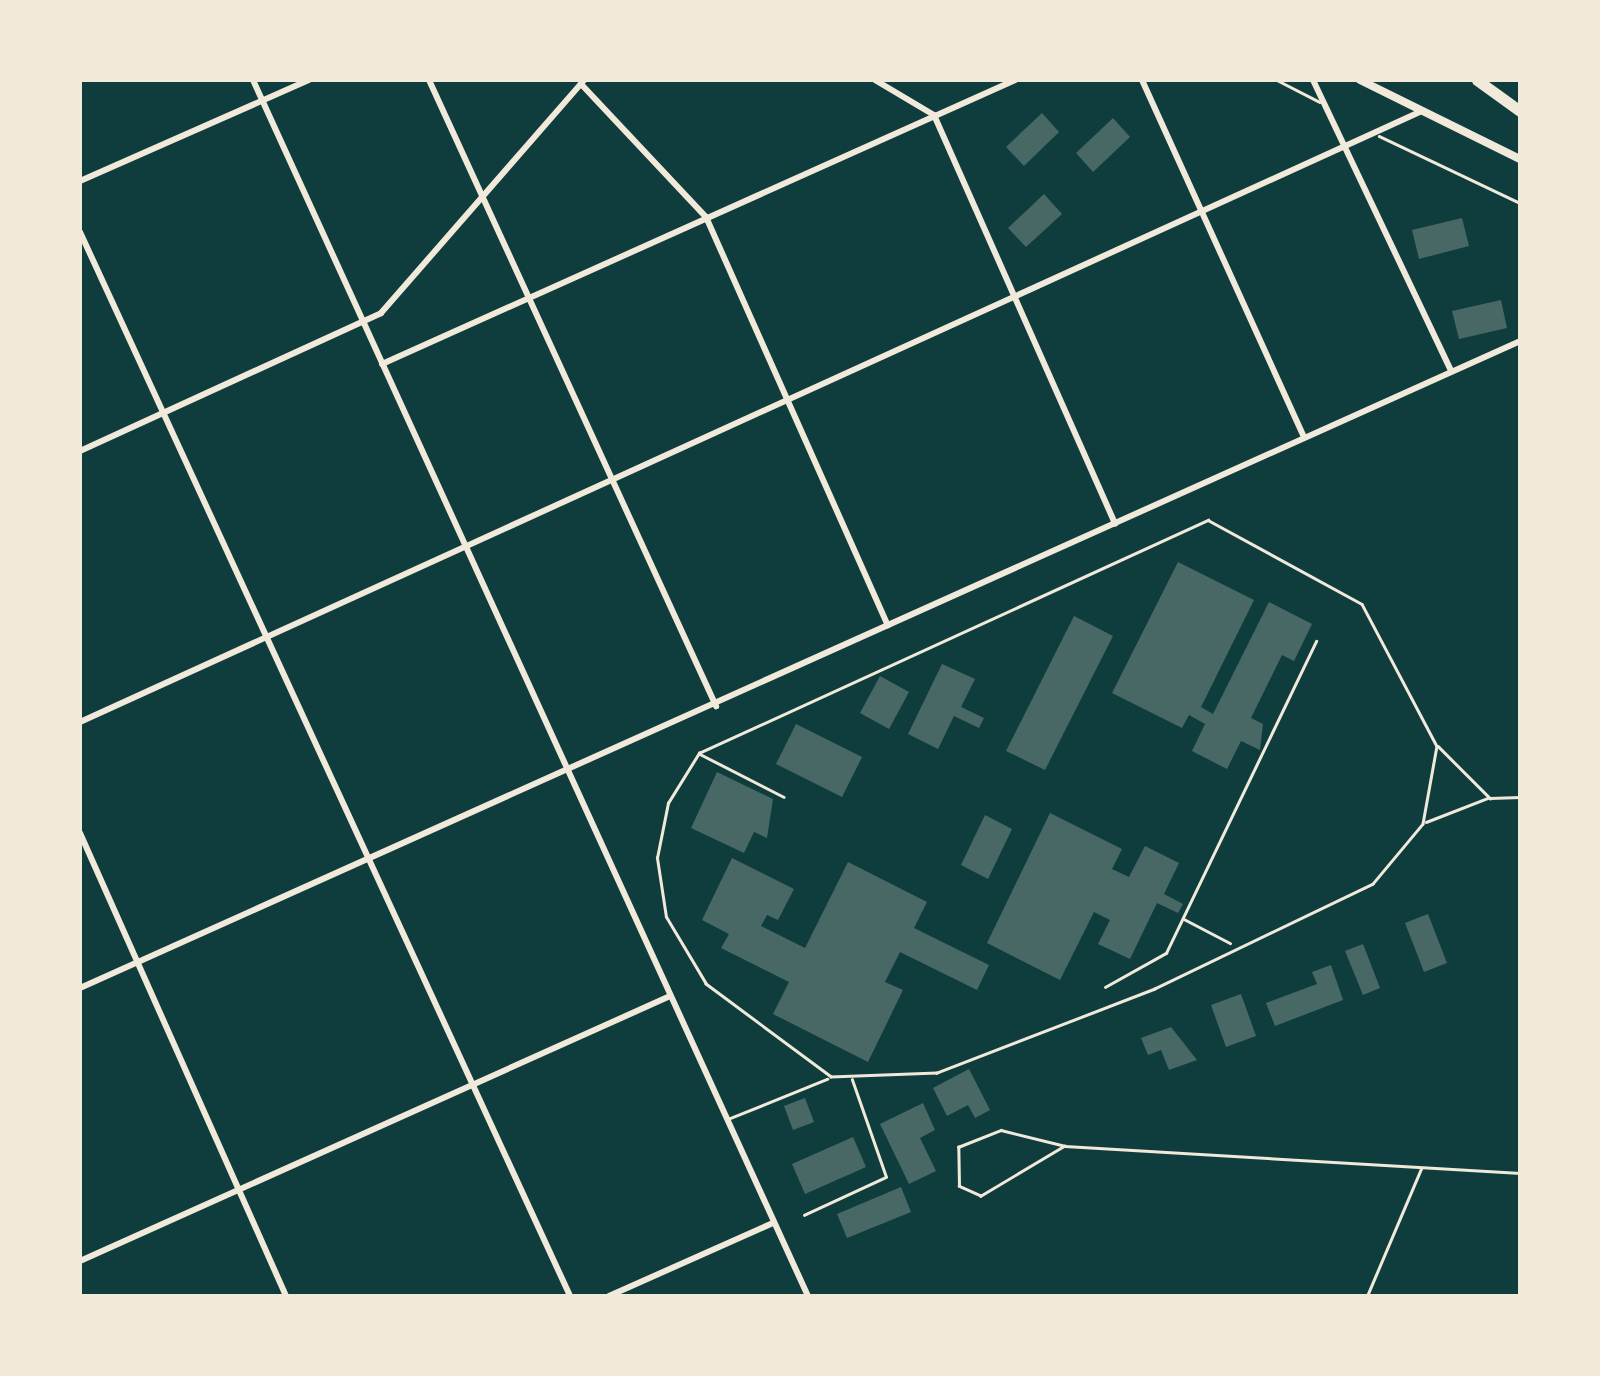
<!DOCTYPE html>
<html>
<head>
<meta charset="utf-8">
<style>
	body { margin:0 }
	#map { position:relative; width:1600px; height:1376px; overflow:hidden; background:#0f3d3e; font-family:"Fira Sans Condensed",sans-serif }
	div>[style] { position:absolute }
	.building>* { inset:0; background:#486865 }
	.path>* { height:2.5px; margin:-1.25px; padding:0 1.25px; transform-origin:1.25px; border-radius:1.25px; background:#f1e9da }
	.service>* { height:2.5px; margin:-1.25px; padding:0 1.25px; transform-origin:1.25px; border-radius:1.25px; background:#f1e9da }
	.minor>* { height:6px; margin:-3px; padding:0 3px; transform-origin:3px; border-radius:3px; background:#f1e9da }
	.tertiary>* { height:8px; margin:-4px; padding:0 4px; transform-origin:4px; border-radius:4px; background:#f1e9da }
	.motorway>* { height:11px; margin:-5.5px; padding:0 5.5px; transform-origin:5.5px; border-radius:5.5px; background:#f1e9da }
	span { translate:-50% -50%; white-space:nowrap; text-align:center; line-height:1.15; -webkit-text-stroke:10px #f1e9da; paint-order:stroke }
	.frame { position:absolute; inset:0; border:82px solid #f1e9da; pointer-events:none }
</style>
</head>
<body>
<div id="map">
	<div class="building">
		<div style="clip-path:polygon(1042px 113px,1059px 132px,1024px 166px,1006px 147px)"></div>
		<div style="clip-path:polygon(1113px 118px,1130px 137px,1093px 172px,1076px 153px)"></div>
		<div style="clip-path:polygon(1044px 194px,1062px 214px,1026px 247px,1008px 228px)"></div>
		<div style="clip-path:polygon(1462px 218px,1469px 246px,1419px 259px,1412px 230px)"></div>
		<div style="clip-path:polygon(1501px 300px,1507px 328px,1459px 339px,1452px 311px)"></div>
		<div style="clip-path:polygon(1178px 562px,1254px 600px,1201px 707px,1213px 714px,1269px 602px,1312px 624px,1294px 661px,1282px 655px,1251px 718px,1263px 724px,1260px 750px,1241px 741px,1227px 769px,1192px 751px,1205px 724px,1189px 715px,1182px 728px,1112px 693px)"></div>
		<div style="clip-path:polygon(1074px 616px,1113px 636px,1045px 770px,1006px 751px)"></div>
		<div style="clip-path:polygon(942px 664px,975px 679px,961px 707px,984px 718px,979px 728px,954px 716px,938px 749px,908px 734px)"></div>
		<div style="clip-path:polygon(880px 676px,909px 692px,889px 729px,860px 713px)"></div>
		<div style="clip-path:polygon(796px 724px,862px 757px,842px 797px,776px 764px)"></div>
		<div style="clip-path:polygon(717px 772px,773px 799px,767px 838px,754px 832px,744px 853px,691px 828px)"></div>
		<div style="clip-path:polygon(1050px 813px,1122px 849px,1112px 869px,1129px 877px,1145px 846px,1179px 863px,1164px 894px,1183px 904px,1178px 913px,1157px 903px,1130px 959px,1098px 944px,1110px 920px,1094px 912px,1060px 980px,987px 943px)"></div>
		<div style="clip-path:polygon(985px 815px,1012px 829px,988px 879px,961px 865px)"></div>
		<div style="clip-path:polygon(732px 858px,794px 889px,778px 920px,767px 915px,761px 926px,805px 948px,848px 862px,927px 902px,914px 928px,989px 965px,977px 990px,900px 952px,885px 982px,903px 990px,868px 1062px,773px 1014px,789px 982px,721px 948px,729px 934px,702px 920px)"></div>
		<div style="clip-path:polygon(1428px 914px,1447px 963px,1424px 972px,1405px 923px)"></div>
		<div style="clip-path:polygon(1363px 944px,1380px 988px,1363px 995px,1345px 951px)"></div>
		<div style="clip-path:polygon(1331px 965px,1343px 1000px,1275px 1026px,1266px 1003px,1317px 984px,1312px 972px)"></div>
		<div style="clip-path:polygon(1241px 994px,1256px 1036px,1226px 1047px,1211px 1005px)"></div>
		<div style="clip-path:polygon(1171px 1027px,1197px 1060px,1169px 1070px,1161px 1050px,1148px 1055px,1141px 1038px)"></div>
		<div style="clip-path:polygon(969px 1069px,990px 1110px,975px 1118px,968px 1105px,947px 1116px,933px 1088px)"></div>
		<div style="clip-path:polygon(805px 1098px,814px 1122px,793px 1130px,784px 1106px)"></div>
		<div style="clip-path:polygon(923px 1103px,935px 1130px,920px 1138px,936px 1171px,909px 1184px,880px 1124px)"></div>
		<div style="clip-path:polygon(853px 1137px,866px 1167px,805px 1194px,792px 1164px)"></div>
		<div style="clip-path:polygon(901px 1187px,911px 1212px,847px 1238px,837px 1214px)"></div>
	</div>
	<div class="path">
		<div style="left:1184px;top:919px;width:52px;rotate:27.6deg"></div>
		<div style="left:1105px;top:987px;width:70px;rotate:-29.1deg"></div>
		<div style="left:1166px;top:953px;width:346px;rotate:-64.3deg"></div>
	</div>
	<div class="service">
		<div style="left:1277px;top:80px;width:48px;rotate:27.1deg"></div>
		<div style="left:1379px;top:136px;width:156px;rotate:25.4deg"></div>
		<div style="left:1208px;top:520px;width:175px;rotate:28.6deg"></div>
		<div style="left:1362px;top:604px;width:161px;rotate:62.2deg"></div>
		<div style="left:1437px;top:746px;width:79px;rotate:100.2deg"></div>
		<div style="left:1423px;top:824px;width:78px;rotate:129.8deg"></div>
		<div style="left:1373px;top:884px;width:242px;rotate:154.3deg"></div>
		<div style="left:1155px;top:989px;width:234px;rotate:158.9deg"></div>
		<div style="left:937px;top:1073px;width:106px;rotate:177.8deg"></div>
		<div style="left:831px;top:1077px;width:156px;rotate:-143.4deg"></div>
		<div style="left:706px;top:984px;width:78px;rotate:-120.8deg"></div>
		<div style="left:666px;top:917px;width:60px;rotate:-98.7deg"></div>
		<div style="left:657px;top:858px;width:56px;rotate:-78.7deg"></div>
		<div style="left:668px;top:803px;width:59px;rotate:-58.2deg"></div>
		<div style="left:699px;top:753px;width:560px;rotate:-24.6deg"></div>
		<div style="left:1438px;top:746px;width:74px;rotate:45deg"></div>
		<div style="left:1490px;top:798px;width:30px;rotate:-2deg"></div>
		<div style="left:700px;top:754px;width:94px;rotate:27.1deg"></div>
		<div style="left:1426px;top:822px;width:66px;rotate:-21.2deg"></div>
		<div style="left:728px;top:1119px;width:107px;rotate:-22deg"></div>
		<div style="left:1065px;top:1146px;width:98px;rotate:149.2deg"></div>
		<div style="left:981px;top:1196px;width:24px;rotate:-156deg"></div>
		<div style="left:959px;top:1186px;width:39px;rotate:-91deg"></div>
		<div style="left:958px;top:1147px;width:46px;rotate:-21.6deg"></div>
		<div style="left:1001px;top:1130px;width:66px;rotate:14deg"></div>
		<div style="left:1065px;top:1146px;width:456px;rotate:3.4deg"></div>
		<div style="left:804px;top:1215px;width:90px;rotate:-24.9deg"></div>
		<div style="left:886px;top:1177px;width:103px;rotate:-109.3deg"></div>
		<div style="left:1367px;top:1296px;width:138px;rotate:-67deg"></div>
	</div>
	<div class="minor">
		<div style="left:253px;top:80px;width:1337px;rotate:65.47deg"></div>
		<div style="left:429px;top:80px;width:689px;rotate:65.37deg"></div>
		<div style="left:875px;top:80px;width:69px;rotate:30.7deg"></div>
		<div style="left:934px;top:115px;width:447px;rotate:66.1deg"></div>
		<div style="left:1142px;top:80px;width:392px;rotate:65.6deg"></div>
		<div style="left:1313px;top:80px;width:322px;rotate:64.6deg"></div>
		<div style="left:581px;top:84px;width:183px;rotate:46.8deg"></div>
		<div style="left:706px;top:217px;width:447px;rotate:66deg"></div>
		<div style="left:80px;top:181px;width:250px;rotate:-23.8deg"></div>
		<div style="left:80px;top:232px;width:1171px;rotate:65.27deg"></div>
		<div style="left:382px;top:364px;width:694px;rotate:-24.16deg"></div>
		<div style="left:80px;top:451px;width:331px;rotate:-24.6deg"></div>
		<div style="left:381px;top:313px;width:309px;rotate:-48.9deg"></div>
		<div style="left:80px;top:722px;width:1475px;rotate:-24.48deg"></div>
		<div style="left:80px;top:833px;width:507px;rotate:66.01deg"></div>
		<div style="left:80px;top:988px;width:1579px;rotate:-24.19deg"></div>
		<div style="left:80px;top:1261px;width:645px;rotate:-24.18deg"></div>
		<div style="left:609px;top:1296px;width:180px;rotate:-24deg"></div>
	</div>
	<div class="tertiary">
		<div style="left:1360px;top:80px;width:178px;rotate:26.3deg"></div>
	</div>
	<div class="motorway">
		<div style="left:1477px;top:80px;width:53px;rotate:35.8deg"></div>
	</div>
	<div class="frame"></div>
</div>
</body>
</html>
